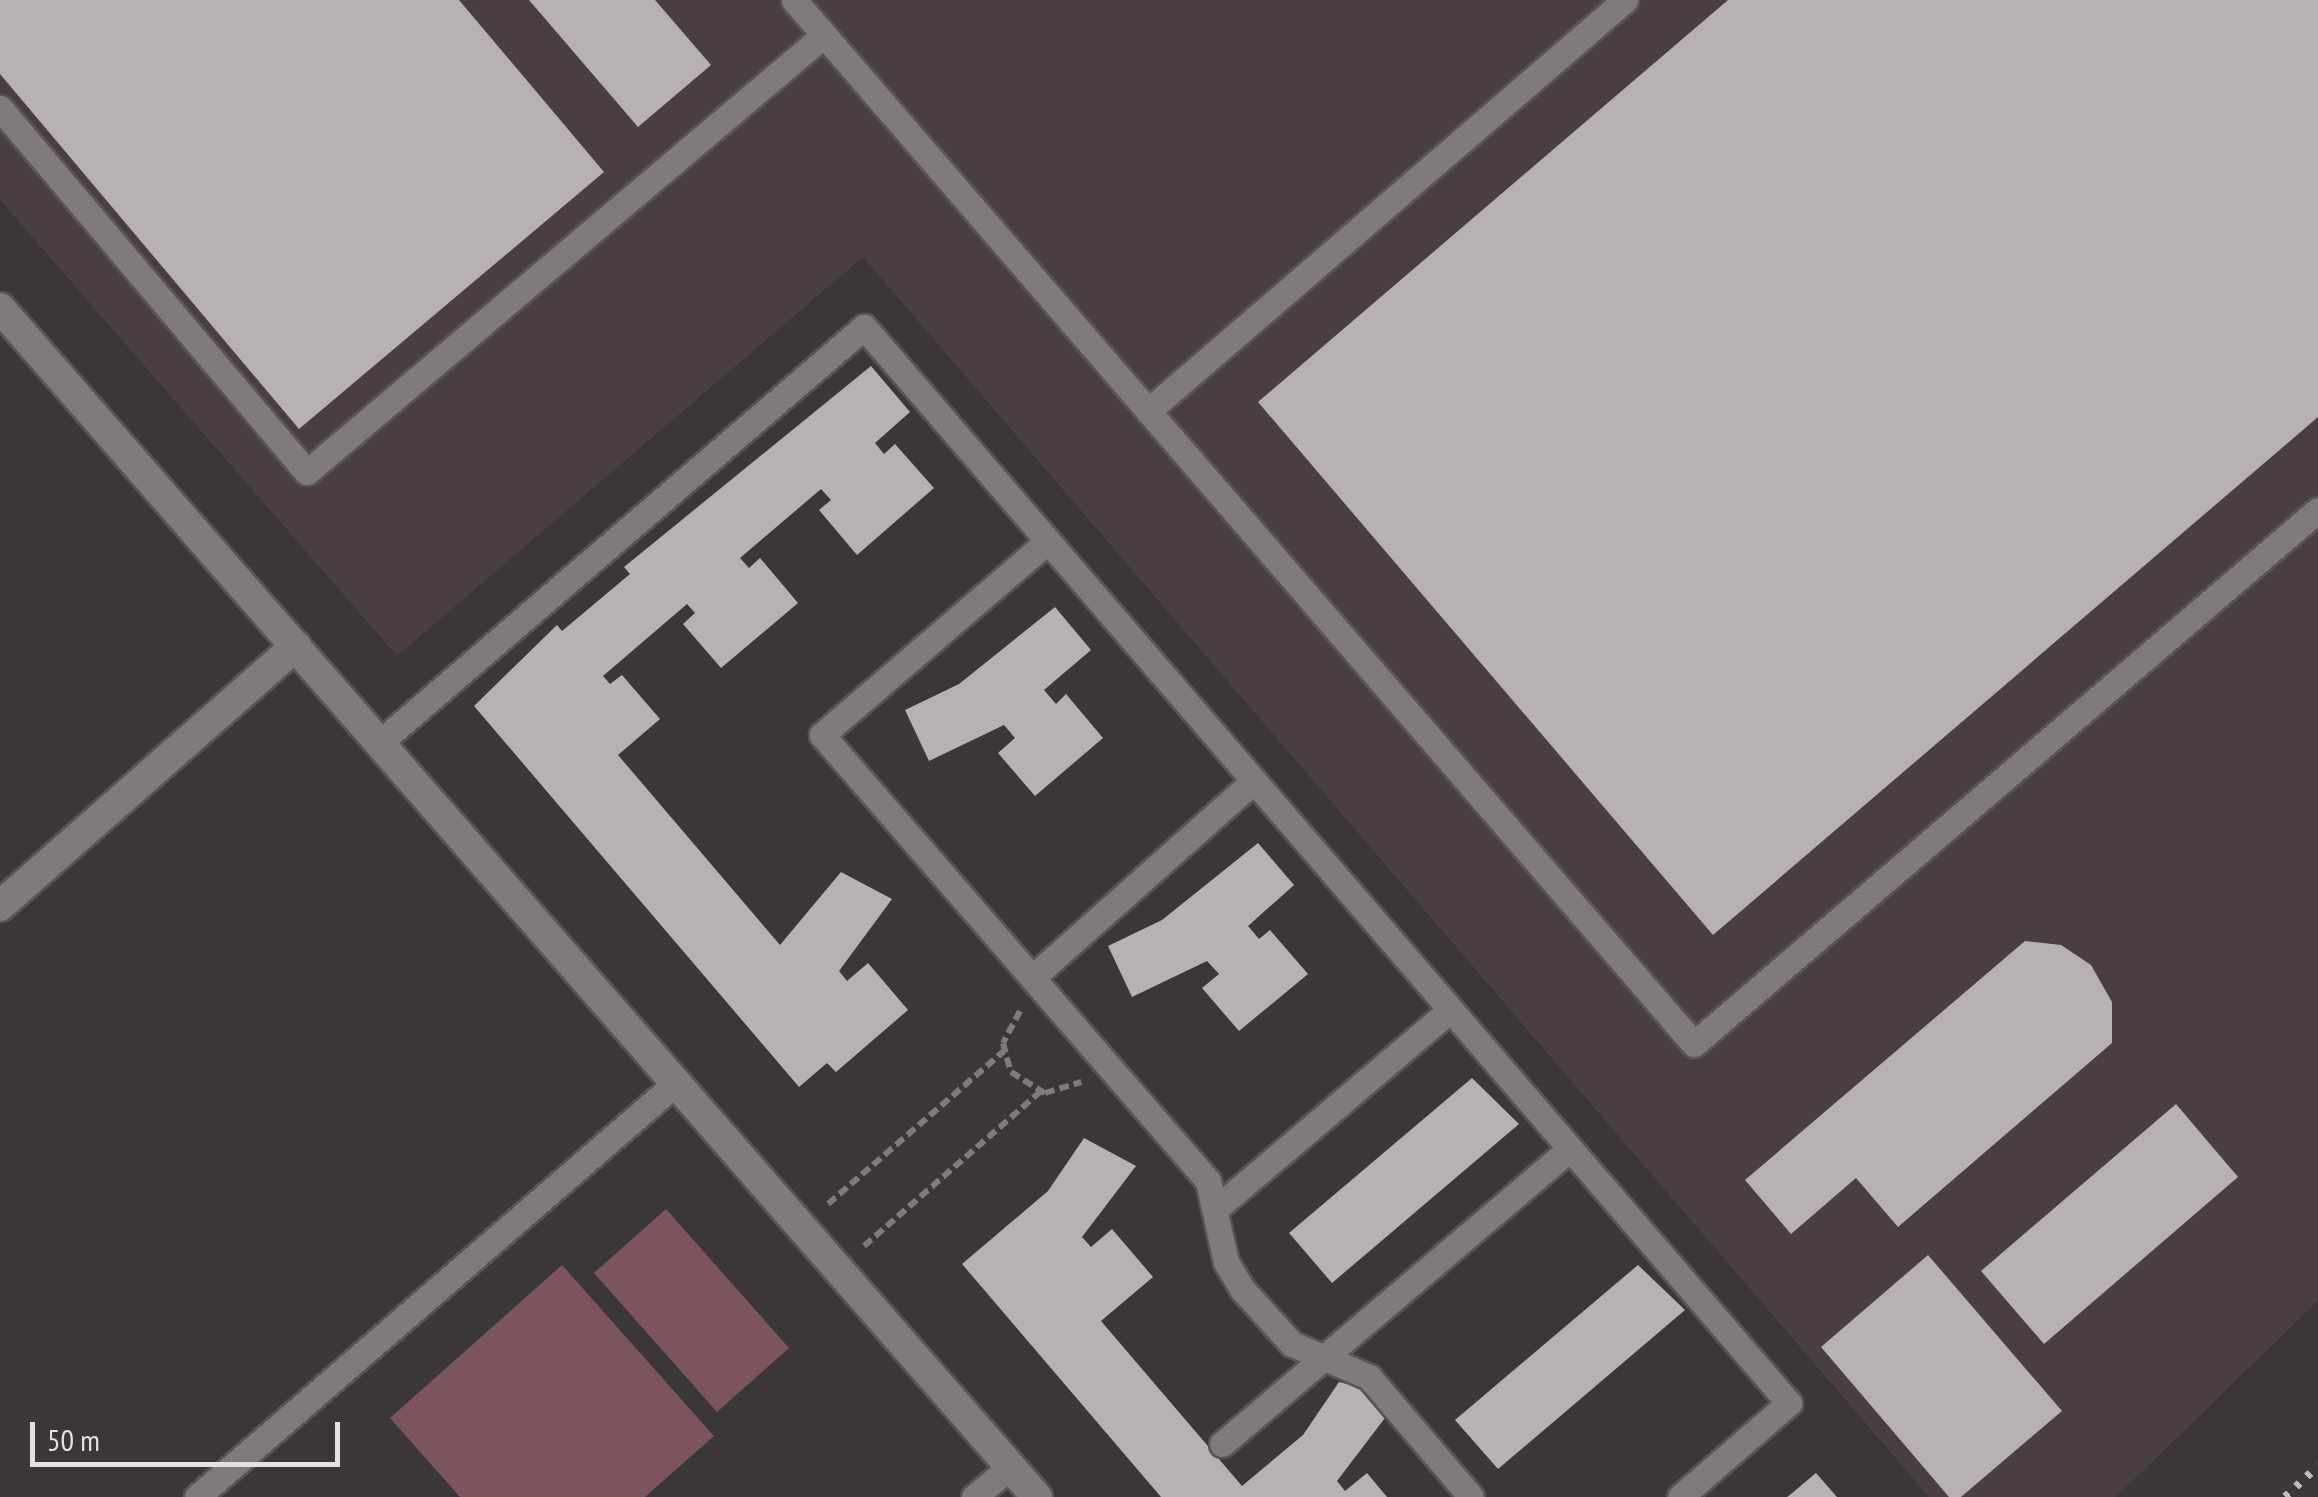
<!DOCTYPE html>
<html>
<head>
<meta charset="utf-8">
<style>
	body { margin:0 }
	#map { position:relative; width:2318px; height:1497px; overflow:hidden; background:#3b3637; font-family:"PT Sans Narrow",sans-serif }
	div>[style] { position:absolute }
	.built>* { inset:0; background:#4a3e41 }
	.green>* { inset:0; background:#7b545e }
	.building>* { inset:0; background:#b8b1b3 }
	.path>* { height:6px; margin-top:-3px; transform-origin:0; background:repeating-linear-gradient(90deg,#7f7a7b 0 10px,transparent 0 15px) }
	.roads { filter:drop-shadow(2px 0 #585455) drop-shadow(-2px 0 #585455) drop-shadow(0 2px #585455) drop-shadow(0 -2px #585455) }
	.service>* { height:25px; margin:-12.5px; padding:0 12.5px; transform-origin:12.5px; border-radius:12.5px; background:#807a7b }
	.minor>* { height:30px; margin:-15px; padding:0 15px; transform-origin:15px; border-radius:15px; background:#807a7b }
	.rail>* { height:8px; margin-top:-4px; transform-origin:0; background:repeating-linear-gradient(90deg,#c0bcbd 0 5px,transparent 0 15px) }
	span { translate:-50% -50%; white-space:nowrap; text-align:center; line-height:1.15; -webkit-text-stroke:10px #3b3637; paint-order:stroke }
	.scale { position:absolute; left:30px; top:1422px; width:310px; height:45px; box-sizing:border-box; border:5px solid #e3e0e1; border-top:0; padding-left:12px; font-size:30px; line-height:35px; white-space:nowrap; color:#e3e0e1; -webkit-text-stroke:8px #3b3637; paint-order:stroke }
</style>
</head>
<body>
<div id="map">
	<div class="built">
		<div style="clip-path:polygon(0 0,2318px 0,2318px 1301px,2116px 1497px,1929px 1497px,863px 257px,397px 656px,0 200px)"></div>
	</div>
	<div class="green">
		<div style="clip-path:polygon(666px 1209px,789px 1348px,717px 1412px,594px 1273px)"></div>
		<div style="clip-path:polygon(562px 1265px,714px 1436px,645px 1497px,460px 1497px,390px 1418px)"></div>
	</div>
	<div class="building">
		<div style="clip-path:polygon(0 0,459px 0,604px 172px,299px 429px,0 74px)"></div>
		<div style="clip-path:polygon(529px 0,655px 0,711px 65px,638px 127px)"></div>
		<div style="clip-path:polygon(1728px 0,2318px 0,2318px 417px,1713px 935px,1258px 402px)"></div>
		<div style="clip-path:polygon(871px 366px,910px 412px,875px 443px,884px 454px,895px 444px,934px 488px,857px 555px,819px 510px,831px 500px,821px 489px,740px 558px,749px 568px,760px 558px,798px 603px,721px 668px,683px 624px,695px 613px,687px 604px,603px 676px,610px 684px,622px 675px,660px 719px,618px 755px,780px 945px,841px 872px,892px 899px,839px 971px,847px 981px,868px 963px,908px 1010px,836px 1072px,827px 1063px,799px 1087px,474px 706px,557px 625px,562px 631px,630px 574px,624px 567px)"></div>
		<div style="clip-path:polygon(1055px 607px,1091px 650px,1044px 690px,1056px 704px,1066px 694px,1103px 738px,1035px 796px,998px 753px,1015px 738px,1004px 725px,929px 761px,905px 710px,959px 684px)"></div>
		<div style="clip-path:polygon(1258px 843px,1294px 885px,1248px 926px,1259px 939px,1270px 930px,1308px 974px,1239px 1031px,1202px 988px,1219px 974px,1207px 961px,1132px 997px,1108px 946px,1162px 920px)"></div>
		<div style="clip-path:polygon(2025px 941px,2061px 945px,2091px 965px,2112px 1002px,2112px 1043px,1898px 1227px,1856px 1178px,1791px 1234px,1745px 1180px)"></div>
		<div style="clip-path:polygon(1472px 1078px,1519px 1124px,1332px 1283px,1289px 1233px)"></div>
		<div style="clip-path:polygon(2176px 1104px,2238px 1177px,2044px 1344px,1981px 1271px)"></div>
		<div style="clip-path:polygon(1084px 1138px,1136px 1166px,1082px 1237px,1091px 1247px,1112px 1229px,1153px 1277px,1101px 1321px,1242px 1486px,1303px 1435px,1339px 1382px,1356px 1386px,1391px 1410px,1337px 1481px,1345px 1491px,1367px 1473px,1387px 1497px,1161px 1497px,962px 1264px,1048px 1191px)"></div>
		<div style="clip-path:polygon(1928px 1255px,2062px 1411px,1961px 1497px,1949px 1497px,1821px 1347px)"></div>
		<div style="clip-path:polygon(1638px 1265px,1685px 1310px,1498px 1469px,1455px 1420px)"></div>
		<div style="clip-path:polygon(1816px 1473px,1837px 1497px,1787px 1497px,1791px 1494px)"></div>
	</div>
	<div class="path">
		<div style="left:1020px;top:1011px;width:36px;rotate:118deg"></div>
		<div style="left:1003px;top:1043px;width:30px;rotate:75deg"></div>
		<div style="left:1011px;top:1072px;width:40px;rotate:32deg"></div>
		<div style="left:1045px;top:1093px;width:38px;rotate:-17deg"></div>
		<div style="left:828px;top:1204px;width:233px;rotate:-41deg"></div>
		<div style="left:864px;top:1246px;width:234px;rotate:-41.2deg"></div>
	</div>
	<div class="roads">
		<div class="service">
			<div style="left:794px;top:0;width:1378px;rotate:49.24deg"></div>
			<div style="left:1694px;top:1044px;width:821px;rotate:-40.56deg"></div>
			<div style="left:0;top:108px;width:476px;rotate:49.9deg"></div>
			<div style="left:307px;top:472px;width:677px;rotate:-40.21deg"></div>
			<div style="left:1148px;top:411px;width:630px;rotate:-40.75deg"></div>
			<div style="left:1048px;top:541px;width:298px;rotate:139.4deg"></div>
			<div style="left:822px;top:735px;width:590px;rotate:49.12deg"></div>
			<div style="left:1208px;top:1181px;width:83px;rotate:77.5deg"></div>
			<div style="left:1226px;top:1262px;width:31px;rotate:59deg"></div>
			<div style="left:1242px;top:1289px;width:74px;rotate:47.7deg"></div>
			<div style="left:1292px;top:1344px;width:84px;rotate:23.2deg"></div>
			<div style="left:1369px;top:1377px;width:157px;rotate:49.6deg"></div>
			<div style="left:379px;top:743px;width:639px;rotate:-40.62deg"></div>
			<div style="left:864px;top:327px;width:1419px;rotate:49.32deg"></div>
			<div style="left:1789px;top:1403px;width:144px;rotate:139.2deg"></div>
			<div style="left:1034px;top:976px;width:294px;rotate:-41.6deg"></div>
			<div style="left:1219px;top:1206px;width:303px;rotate:-40.3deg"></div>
			<div style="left:1222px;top:1444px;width:456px;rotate:-40.3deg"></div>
			<div style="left:197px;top:1497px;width:633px;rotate:-40.84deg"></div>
			<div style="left:974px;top:1497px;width:47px;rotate:-39.8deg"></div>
		</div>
		<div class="minor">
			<div style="left:0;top:308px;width:1578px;rotate:48.91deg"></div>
			<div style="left:0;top:906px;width:394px;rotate:-41.3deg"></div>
		</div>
	</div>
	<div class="rail">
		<div style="left:2285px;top:1497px;width:45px;rotate:-43.2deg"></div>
	</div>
	<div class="scale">50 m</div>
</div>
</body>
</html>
